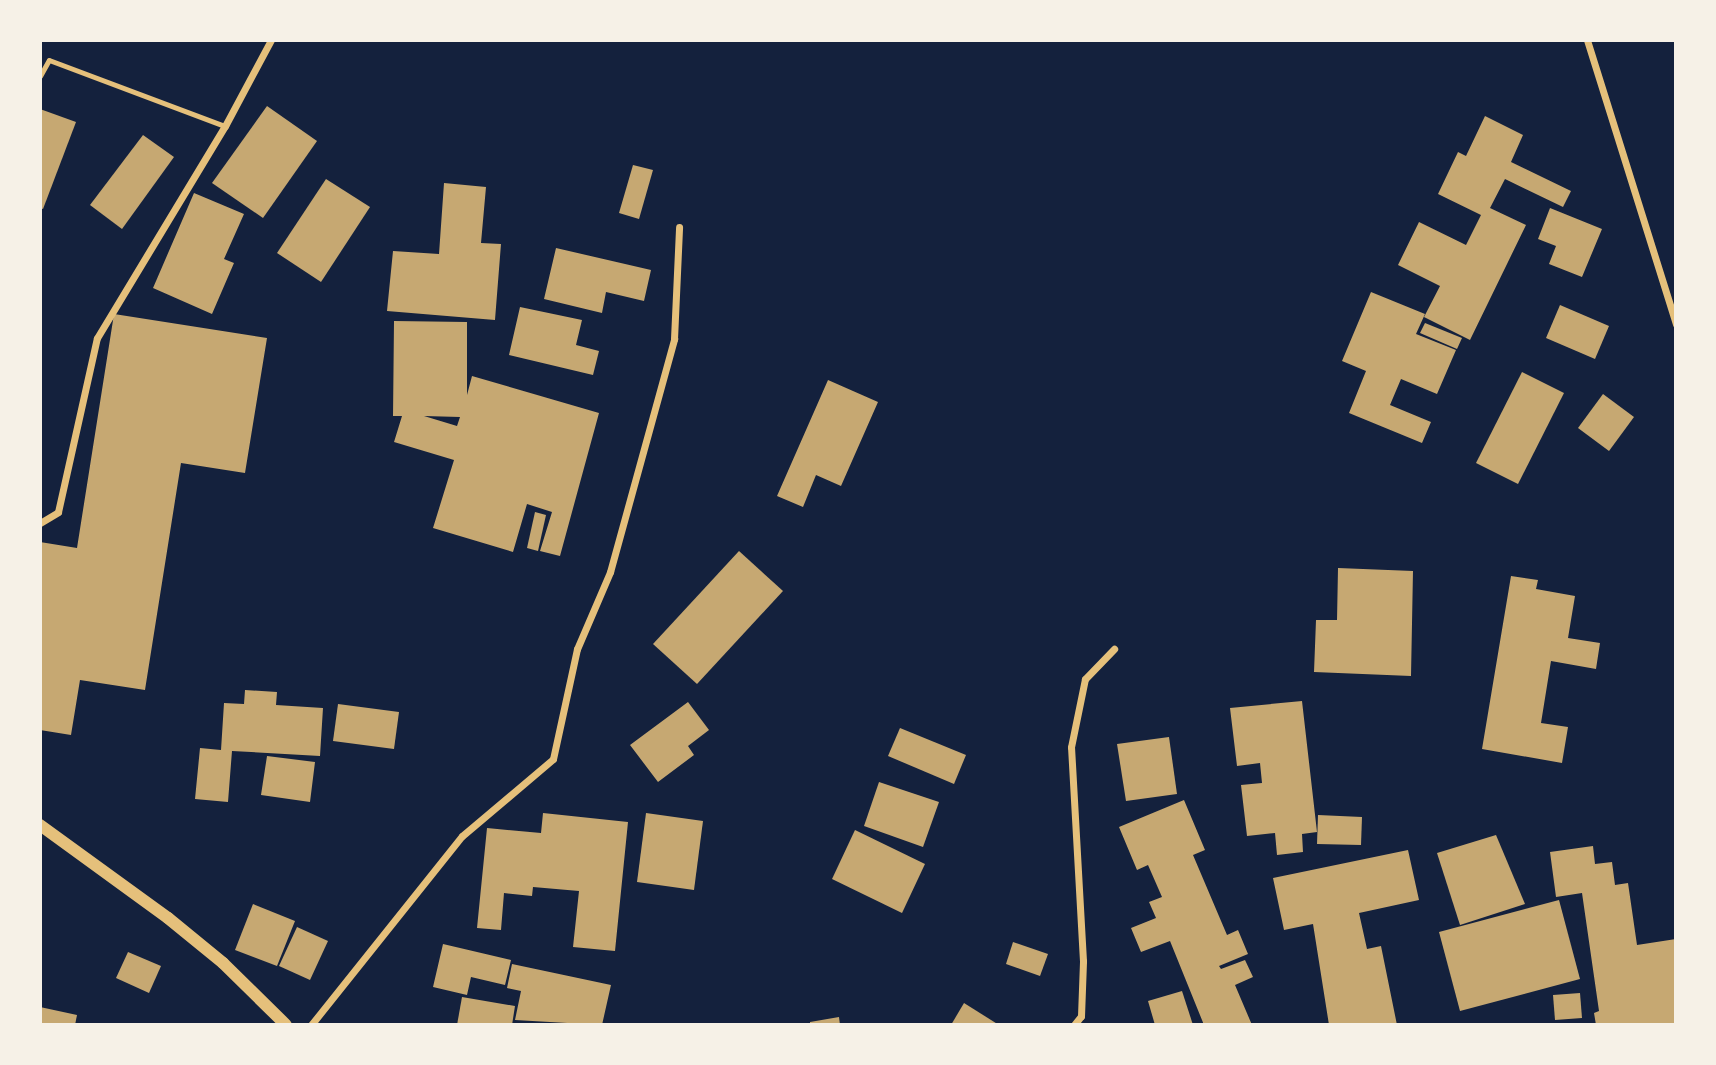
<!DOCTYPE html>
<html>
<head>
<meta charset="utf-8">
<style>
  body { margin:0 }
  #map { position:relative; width:1716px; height:1065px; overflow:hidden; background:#14213d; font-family:Inter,sans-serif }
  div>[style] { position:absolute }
  .building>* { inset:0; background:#c6a872 }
  .service>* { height:5px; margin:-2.5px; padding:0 2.5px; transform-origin:2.5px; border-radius:2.5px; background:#e5c07b }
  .minor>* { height:7px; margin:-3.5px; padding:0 3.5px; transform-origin:3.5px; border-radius:3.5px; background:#e5c07b }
  .tertiary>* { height:12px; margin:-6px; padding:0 6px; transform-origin:6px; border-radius:6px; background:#e5c07b }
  span { translate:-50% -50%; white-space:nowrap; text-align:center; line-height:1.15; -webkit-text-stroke:5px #f6f1e7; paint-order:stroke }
  .frame { position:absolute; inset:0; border:42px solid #f6f1e7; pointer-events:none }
</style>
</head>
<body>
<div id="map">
  <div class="building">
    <div style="clip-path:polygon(267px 106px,317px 141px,263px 218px,212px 183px)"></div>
    <div style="clip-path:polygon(40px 109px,76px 122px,43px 209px,40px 208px)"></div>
    <div style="clip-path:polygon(1485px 116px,1523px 135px,1511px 162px,1571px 191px,1563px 207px,1505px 179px,1490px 208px,1526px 225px,1470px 340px,1424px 317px,1440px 286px,1398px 265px,1419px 222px,1466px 245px,1481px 215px,1438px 194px,1458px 152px,1466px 156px)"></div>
    <div style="clip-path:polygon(143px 135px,174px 157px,122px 229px,90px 205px)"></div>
    <div style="clip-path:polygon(633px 165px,653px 170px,639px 219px,619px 213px)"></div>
    <div style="clip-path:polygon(326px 179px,370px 207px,321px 282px,277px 253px)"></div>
    <div style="clip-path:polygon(444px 183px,486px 187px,481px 243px,501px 244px,495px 320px,387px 311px,393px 251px,439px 254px)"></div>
    <div style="clip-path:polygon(194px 193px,244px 214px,224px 259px,234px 263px,212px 314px,153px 288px)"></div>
    <div style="clip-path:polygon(1550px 208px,1602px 229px,1582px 277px,1549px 264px,1556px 246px,1538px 239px)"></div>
    <div style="clip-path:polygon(556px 248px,651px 270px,644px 301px,606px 292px,602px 313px,544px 299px)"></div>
    <div style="clip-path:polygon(1371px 292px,1425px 314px,1416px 334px,1456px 350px,1437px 394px,1401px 379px,1390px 405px,1431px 422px,1422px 443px,1349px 413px,1366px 371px,1342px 361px)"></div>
    <div style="clip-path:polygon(1560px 305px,1609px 326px,1595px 359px,1546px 338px)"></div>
    <div style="clip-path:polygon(520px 307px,582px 320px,576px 345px,599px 351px,593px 375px,509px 355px)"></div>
    <div style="clip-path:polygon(114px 314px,267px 338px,245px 473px,181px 463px,145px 690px,80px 680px,71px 735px,40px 730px,40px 542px,77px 548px)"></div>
    <div style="clip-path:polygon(evenodd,394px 321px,467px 322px,467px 395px,472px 376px,599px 413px,560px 556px,540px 551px,552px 512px,527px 504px,513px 552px,433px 528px,454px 460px,394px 442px,402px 416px,393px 416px,394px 321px,424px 416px,460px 417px,457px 426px,424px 416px)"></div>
    <div style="clip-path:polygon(1425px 323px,1462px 338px,1457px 349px,1420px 333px)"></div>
    <div style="clip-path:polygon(1522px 372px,1564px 393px,1518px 484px,1476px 463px)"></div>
    <div style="clip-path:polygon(828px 380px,878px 402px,841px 486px,816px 475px,803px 507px,777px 496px)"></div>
    <div style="clip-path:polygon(1603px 394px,1634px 417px,1609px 451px,1578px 428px)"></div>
    <div style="clip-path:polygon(535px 512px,546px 515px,538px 551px,527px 548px)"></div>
    <div style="clip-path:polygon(739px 551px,783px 591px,697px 684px,653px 644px)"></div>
    <div style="clip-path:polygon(1338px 568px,1413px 571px,1411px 676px,1314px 672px,1316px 620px,1337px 620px)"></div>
    <div style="clip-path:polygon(1511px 576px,1538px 580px,1536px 589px,1575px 596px,1568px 638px,1600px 643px,1596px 669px,1551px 661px,1541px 723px,1568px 727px,1562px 763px,1482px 749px)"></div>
    <div style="clip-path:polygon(245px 690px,277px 692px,276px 705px,323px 708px,320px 756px,232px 751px,228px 802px,195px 799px,200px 748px,221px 750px,224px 703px,244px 704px)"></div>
    <div style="clip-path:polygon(1302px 701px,1317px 832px,1302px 834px,1303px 852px,1277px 855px,1275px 833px,1247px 836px,1241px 785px,1262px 783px,1260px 763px,1237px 766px,1230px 708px)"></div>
    <div style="clip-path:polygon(688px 702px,709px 730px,688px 746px,694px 755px,658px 782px,630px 745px)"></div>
    <div style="clip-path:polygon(338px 704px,399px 712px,394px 749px,333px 741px)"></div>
    <div style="clip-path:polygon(900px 728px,966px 755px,954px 784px,888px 756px)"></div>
    <div style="clip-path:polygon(1169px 737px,1177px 794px,1126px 801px,1117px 744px)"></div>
    <div style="clip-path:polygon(267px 756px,315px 762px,310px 802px,261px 795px)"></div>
    <div style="clip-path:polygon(879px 782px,939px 802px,923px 847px,864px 826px)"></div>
    <div style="clip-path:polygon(1184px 800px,1205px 850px,1193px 855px,1227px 935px,1238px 930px,1248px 954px,1219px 966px,1221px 969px,1245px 960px,1253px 977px,1235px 985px,1252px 1025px,1204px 1025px,1170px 941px,1141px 952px,1131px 928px,1156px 918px,1149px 902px,1162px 897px,1148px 865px,1137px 870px,1119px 827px)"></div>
    <div style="clip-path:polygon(543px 813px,628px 822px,615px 951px,573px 947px,579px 891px,533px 887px,532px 896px,504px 893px,501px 930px,477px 928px,487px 828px,541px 833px)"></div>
    <div style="clip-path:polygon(646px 813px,703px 821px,694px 890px,637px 882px)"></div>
    <div style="clip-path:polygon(1318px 815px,1362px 817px,1361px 845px,1317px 844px)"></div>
    <div style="clip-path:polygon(855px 830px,925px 864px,902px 913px,832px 879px)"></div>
    <div style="clip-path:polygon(1496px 835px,1525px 904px,1460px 925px,1437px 853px)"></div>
    <div style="clip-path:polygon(1593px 846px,1595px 864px,1612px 862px,1615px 885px,1628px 883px,1637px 945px,1676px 939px,1676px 1025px,1596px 1025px,1594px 1013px,1599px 1011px,1582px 893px,1556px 897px,1550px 852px)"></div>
    <div style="clip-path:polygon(1408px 850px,1419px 900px,1359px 913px,1367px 949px,1381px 946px,1397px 1025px,1329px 1025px,1313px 924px,1284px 930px,1273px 878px)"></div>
    <div style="clip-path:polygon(1559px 900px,1580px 979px,1460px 1011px,1439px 932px)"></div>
    <div style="clip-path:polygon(253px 904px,295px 921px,277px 966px,235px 950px)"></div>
    <div style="clip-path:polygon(297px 927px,328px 941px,310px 980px,279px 966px)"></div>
    <div style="clip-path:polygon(1013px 942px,1048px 954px,1040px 976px,1006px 964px)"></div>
    <div style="clip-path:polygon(443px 944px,511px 960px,505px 985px,471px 977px,467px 995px,433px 987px)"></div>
    <div style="clip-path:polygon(128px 952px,161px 966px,149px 993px,116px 978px)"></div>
    <div style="clip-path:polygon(512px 964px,611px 985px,602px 1025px,515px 1020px,521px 991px,507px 988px)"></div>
    <div style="clip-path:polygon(1182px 991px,1193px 1025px,1155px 1025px,1148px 1001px)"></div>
    <div style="clip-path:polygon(1580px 993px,1582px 1018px,1555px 1020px,1553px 995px)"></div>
    <div style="clip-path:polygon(462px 997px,515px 1006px,512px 1025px,457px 1025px)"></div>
    <div style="clip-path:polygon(964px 1003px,999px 1025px,951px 1025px)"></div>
    <div style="clip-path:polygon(40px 1007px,77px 1015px,75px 1025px,40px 1025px)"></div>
    <div style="clip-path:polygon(839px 1017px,840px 1025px,810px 1025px,810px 1022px)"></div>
  </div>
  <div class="service">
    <div style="left:40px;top:76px;width:18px;rotate:-61deg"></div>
    <div style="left:49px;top:60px;width:188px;rotate:20.6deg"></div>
  </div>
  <div class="minor">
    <div style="left:1587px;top:40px;width:298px;rotate:72.6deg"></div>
    <div style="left:40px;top:523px;width:21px;rotate:-31deg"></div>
    <div style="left:58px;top:512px;width:178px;rotate:-77.4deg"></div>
    <div style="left:97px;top:338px;width:248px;rotate:-58.9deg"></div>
    <div style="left:225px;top:126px;width:98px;rotate:-61.9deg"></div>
    <div style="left:311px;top:1025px;width:242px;rotate:-51.4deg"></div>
    <div style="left:462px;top:836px;width:119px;rotate:-40.2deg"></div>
    <div style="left:553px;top:759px;width:113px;rotate:-77.7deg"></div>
    <div style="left:577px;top:649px;width:84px;rotate:-66.8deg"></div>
    <div style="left:610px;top:572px;width:242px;rotate:-74.6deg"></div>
    <div style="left:674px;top:339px;width:112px;rotate:-87.4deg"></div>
    <div style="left:1074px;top:1025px;width:11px;rotate:-52deg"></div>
    <div style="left:1081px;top:1016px;width:55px;rotate:-87.9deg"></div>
    <div style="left:1083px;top:961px;width:214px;rotate:-93.2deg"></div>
    <div style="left:1071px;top:747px;width:69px;rotate:-78.4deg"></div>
    <div style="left:1085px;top:679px;width:42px;rotate:-46deg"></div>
  </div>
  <div class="tertiary">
    <div style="left:40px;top:825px;width:158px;rotate:36deg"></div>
    <div style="left:168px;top:918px;width:71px;rotate:39.3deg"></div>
    <div style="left:223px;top:963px;width:88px;rotate:44.5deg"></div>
  </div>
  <div class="frame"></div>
</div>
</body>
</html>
